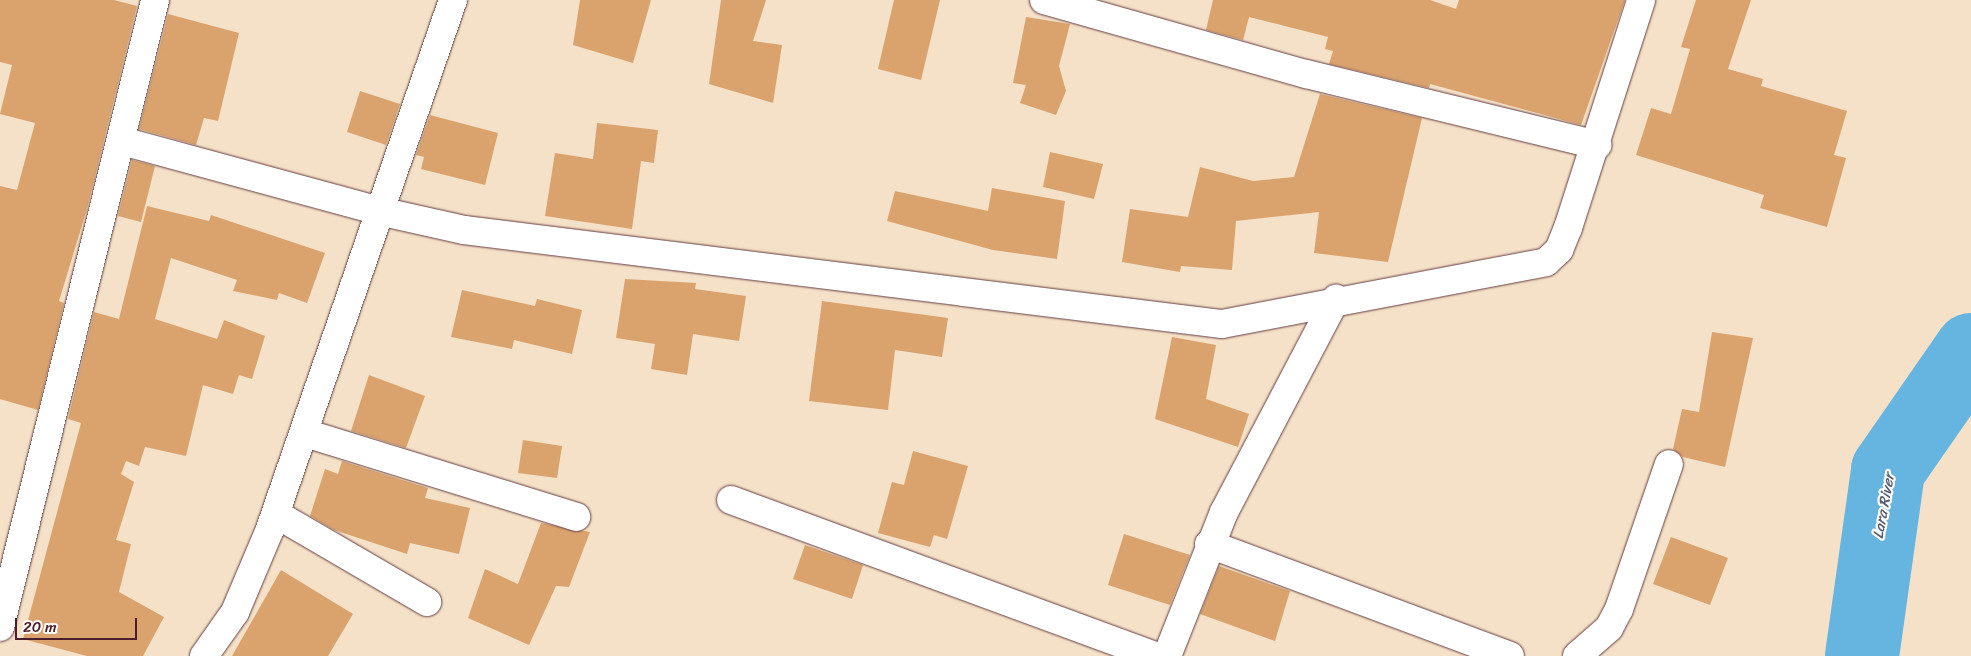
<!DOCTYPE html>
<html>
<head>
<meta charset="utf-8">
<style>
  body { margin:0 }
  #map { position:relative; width:1971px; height:656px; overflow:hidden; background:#f5e1c7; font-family:Sriracha,sans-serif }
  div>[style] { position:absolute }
  .river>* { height:74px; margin:-37px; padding:0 37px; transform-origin:37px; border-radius:37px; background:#66b4e0 }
  .building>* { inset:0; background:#daa36e }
  .roads { filter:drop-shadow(0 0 1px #643c42) drop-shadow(0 0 1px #643c42) }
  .minor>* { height:28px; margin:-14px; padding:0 14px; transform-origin:14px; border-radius:14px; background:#fff }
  span { translate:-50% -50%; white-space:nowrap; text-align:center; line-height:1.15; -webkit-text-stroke:4.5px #fdfcf7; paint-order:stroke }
  .water-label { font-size:15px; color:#555b73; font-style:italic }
  .scale { position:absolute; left:15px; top:618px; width:122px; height:22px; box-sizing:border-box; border:2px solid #4a1f2b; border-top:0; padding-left:6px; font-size:15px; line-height:18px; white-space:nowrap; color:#4a1f2b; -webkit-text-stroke:4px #fdfcf7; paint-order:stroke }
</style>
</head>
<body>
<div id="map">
  <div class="river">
    <div style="left:1862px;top:656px;width:188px;rotate:-82deg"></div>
    <div style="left:1888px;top:470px;width:146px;rotate:-55.3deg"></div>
  </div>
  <div class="building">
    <div style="clip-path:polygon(0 0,114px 0,137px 6px,87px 209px,59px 301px,64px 303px,38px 410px,0 399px,0 186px,17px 190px,35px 123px,0 114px,12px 65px,0 62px)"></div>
    <div style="clip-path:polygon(580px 0,651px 0,633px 63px,573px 45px)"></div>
    <div style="clip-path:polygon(721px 0,766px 0,753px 41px,782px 45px,773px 103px,709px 84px)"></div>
    <div style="clip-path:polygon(894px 0,940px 0,921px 80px,878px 69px)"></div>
    <div style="clip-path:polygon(1213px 0,1430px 0,1456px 9px,1459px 0,1625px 0,1581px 125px,1430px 84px,1429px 88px,1329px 64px,1333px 51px,1325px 49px,1328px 37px,1249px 17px,1243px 40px,1206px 30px)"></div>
    <div style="clip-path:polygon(1696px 0,1751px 0,1728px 69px,1763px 79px,1761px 86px,1847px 111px,1834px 155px,1846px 158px,1827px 227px,1760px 208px,1764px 195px,1636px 155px,1651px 108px,1671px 114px,1690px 49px,1681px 47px)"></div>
    <div style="clip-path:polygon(168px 14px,239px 33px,218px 121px,204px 118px,196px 145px,139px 129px)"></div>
    <div style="clip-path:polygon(1026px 17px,1070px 24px,1059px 66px,1066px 91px,1056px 115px,1020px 103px,1026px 85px,1013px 83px)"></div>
    <div style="clip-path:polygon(360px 91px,400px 104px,386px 145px,347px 132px)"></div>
    <div style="clip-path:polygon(1320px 94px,1422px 118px,1388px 262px,1314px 253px,1319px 212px,1236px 221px,1232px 270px,1181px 266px,1180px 272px,1122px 262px,1130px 209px,1188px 217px,1200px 167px,1253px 181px,1294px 177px)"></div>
    <div style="clip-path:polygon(430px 115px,498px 133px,485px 185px,421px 169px,424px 157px,416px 155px)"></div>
    <div style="clip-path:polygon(597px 123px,658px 130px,654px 163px,641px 161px,632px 229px,545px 216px,555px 153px,593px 159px)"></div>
    <div style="clip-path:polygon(1050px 152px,1103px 164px,1094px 199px,1043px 187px)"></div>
    <div style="clip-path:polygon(132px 160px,155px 166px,141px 222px,118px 216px)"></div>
    <div style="clip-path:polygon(992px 188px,1065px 201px,1057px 259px,993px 250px,887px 221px,895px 191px,988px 211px)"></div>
    <div style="clip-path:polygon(147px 206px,209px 221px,211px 215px,325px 253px,307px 303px,279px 293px,277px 300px,233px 291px,237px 280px,171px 258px,155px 319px,217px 339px,224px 320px,265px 336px,252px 379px,239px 375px,233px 394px,203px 385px,186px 456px,145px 447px,139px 466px,126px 461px,121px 474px,134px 482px,116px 540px,131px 544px,119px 592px,164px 617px,143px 656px,87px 656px,23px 639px,81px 423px,68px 419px,94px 312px,119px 319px)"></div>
    <div style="clip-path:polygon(625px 279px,696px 283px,695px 289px,746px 296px,739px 341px,693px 334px,687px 375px,651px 369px,655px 344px,616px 338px)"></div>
    <div style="clip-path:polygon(462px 290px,535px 306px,537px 299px,582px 310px,572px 354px,514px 340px,512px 349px,451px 337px)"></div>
    <div style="clip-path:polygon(822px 301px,948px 318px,942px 357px,895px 350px,888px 410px,809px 401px)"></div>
    <div style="clip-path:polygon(1712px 332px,1753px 338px,1725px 467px,1683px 457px,1673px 449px,1682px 409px,1699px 412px)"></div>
    <div style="clip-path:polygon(1172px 337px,1216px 345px,1206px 399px,1249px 414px,1238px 447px,1155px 419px)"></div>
    <div style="clip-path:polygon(369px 375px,425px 396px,406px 448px,351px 431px)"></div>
    <div style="clip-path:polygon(523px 440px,562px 446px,557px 478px,518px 473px)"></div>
    <div style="clip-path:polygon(913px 451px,968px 466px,947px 539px,934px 535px,930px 547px,878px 533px,892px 482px,904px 485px)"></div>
    <div style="clip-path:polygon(342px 461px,428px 488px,425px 498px,470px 508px,459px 554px,410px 543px,407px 554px,334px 530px,310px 516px,325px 469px,338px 474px)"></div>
    <div style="clip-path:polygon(541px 523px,590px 532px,569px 587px,556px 586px,529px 645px,468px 618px,485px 569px,518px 584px)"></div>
    <div style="clip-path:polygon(1124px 534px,1190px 555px,1170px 605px,1108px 585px)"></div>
    <div style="clip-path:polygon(1671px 537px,1728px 558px,1710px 605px,1653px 584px)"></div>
    <div style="clip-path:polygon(805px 545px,863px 565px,852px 599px,793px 579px)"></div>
    <div style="clip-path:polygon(1219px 566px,1290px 591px,1275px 641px,1200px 614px)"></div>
    <div style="clip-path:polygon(281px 570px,353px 614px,328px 656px,232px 656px)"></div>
  </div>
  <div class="roads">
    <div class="minor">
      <div style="left:1044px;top:0;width:272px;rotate:15.8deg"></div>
      <div style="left:1306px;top:74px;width:300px;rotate:13.7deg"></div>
      <div style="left:122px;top:141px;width:266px;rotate:15.2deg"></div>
      <div style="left:379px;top:211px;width:87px;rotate:12.6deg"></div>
      <div style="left:464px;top:230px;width:764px;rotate:7.07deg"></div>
      <div style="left:1222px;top:324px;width:330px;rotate:-10.8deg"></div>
      <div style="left:1546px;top:262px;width:18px;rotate:-43deg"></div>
      <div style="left:1559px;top:250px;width:24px;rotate:-68deg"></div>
      <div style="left:1568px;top:228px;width:239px;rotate:-72.2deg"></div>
      <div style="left:305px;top:433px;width:284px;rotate:17.2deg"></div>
      <div style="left:731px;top:500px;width:452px;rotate:20.2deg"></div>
      <div style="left:276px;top:514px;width:175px;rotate:30.2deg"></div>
      <div style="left:1209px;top:544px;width:321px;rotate:20.4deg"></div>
      <div style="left:0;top:627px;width:646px;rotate:-76.11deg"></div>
      <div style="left:204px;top:656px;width:54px;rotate:-54.8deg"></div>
      <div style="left:235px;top:612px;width:90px;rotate:-67.1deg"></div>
      <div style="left:270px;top:529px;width:560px;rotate:-70.92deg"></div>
      <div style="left:1167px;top:656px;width:155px;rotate:-68.4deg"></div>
      <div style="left:1224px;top:512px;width:241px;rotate:-62.3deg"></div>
      <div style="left:1577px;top:656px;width:43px;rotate:-41.2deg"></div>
      <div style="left:1609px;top:628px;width:21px;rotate:-62deg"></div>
      <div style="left:1619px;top:609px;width:153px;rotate:-71deg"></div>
    </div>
  </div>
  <div class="water-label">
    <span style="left:1884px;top:506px;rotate:-80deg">Lara River</span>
  </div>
  <div class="scale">20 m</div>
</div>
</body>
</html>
